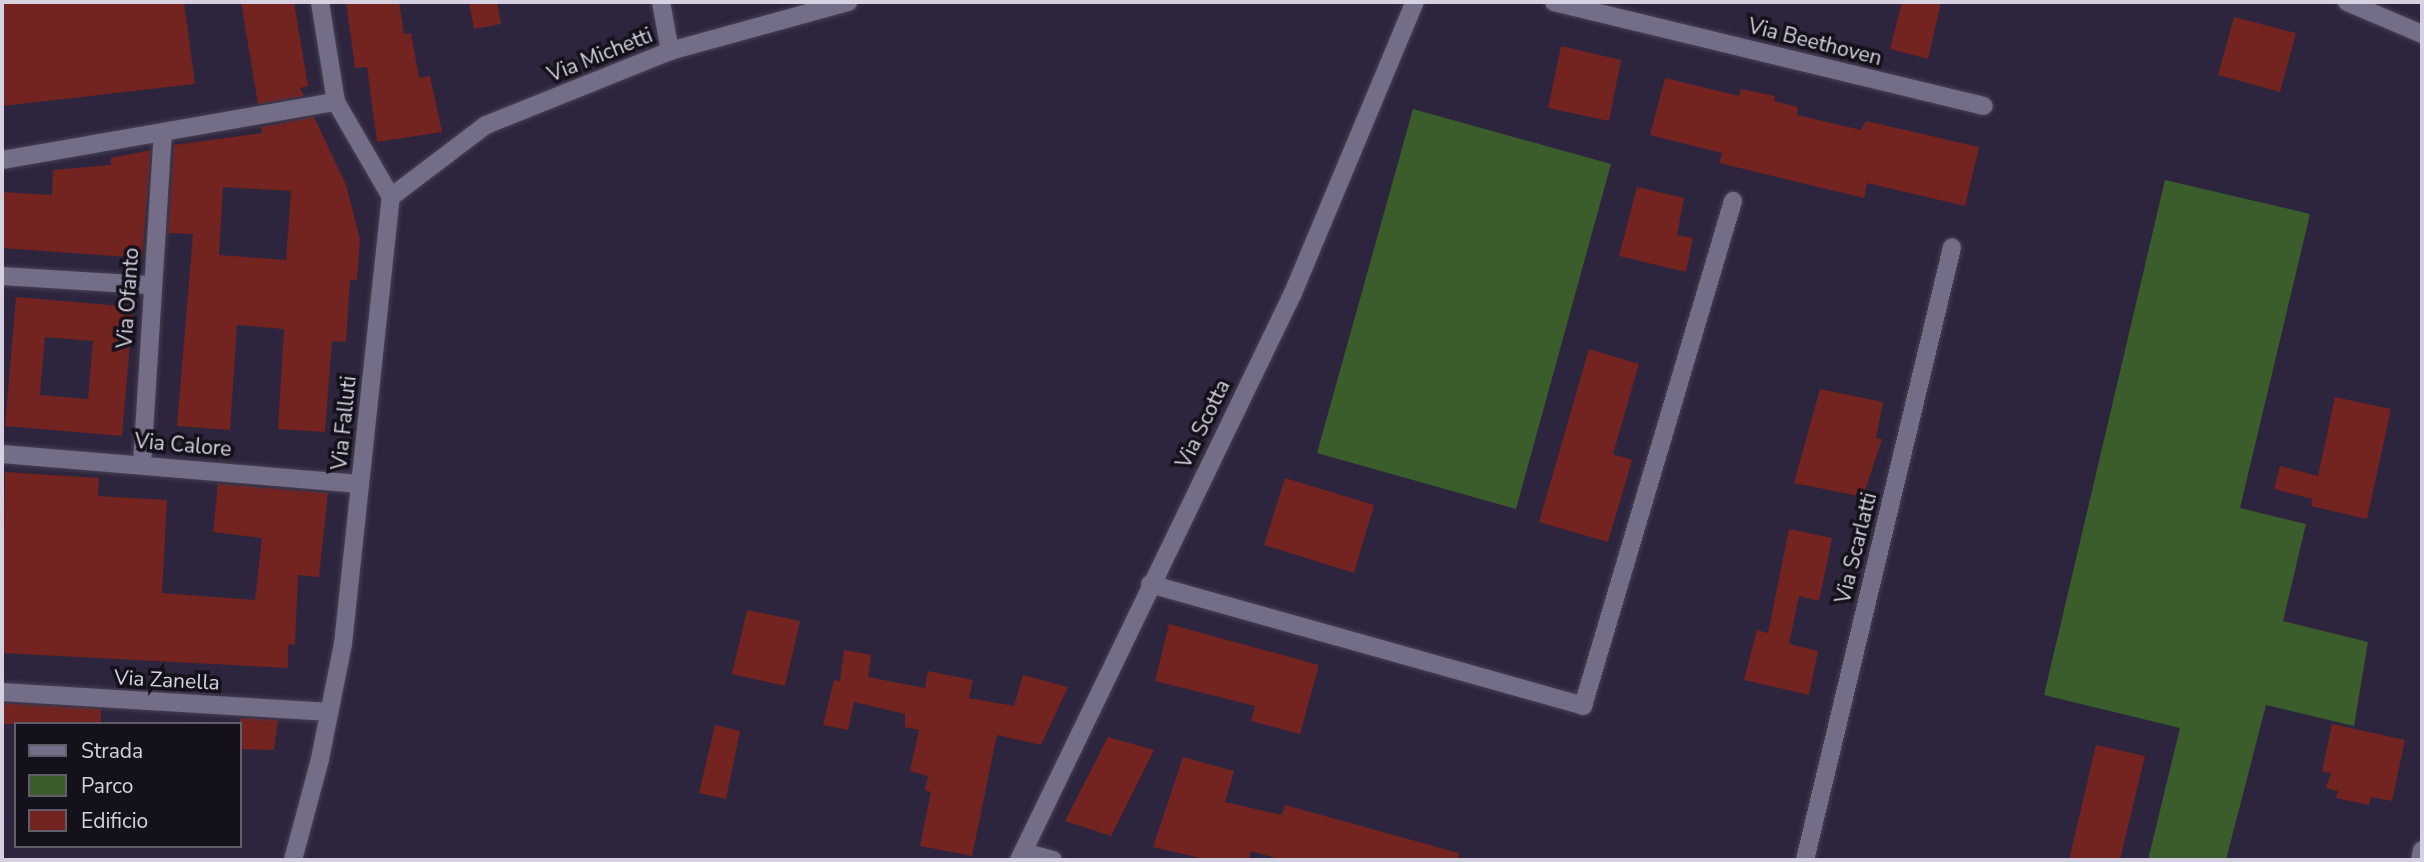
<!DOCTYPE html>
<html>
<head>
<meta charset="utf-8">
<style>
  body { margin:0 }
  #map { position:relative; width:2424px; height:862px; overflow:hidden; background:#2d253d; font-family:"Nunito Sans",sans-serif }
  div>[style] { position:absolute }
  .green>* { inset:0; background:#3b5d2b }
  .building>* { inset:0; background:#732320 }
  .roads { filter:drop-shadow(0 0 2px #474154) drop-shadow(0 0 2px #474154) }
  .minor>* { height:18px; margin:-9px; padding:0 9px; transform-origin:9px; border-radius:9px; background:#746d88 }
  span { translate:-50% -50%; white-space:nowrap; text-align:center; line-height:1.15; -webkit-text-stroke:7px #14111b; paint-order:stroke }
  .street-label { font-size:21px; color:#d5d1e0 }
  .frame { position:absolute; inset:0; border:4px solid #d5d1e0; pointer-events:none }
  .legend { position:absolute; left:14px; top:722px; width:228px; height:126px; box-sizing:border-box; background:#14111b; border:2px solid #615e6a; margin:0; padding:9px 12px; list-style:none; font-size:21px; color:#d5d1e0 }
  .legend li { display:flex; align-items:center; gap:14px; height:35px }
  .legend b { width:35px; border:2px solid #615e6a }
</style>
</head>
<body>
<div id="map">
  <div class="green">
    <div style="clip-path:polygon(1413px 109px,1611px 164px,1516px 509px,1317px 453px)"></div>
    <div style="clip-path:polygon(2165px 180px,2310px 214px,2240px 508px,2306px 524px,2283px 621px,2368px 642px,2354px 726px,2266px 705px,2226px 860px,2148px 860px,2180px 728px,2044px 695px)"></div>
  </div>
  <div class="building">
    <div style="clip-path:polygon(2px 2px,184px 2px,195px 84px,2px 106px)"></div>
    <div style="clip-path:polygon(241px 2px,294px 2px,308px 86px,300px 88px,304px 96px,258px 104px)"></div>
    <div style="clip-path:polygon(346px 2px,399px 2px,404px 34px,411px 33px,419px 78px,430px 76px,442px 132px,377px 142px,367px 67px,355px 68px)"></div>
    <div style="clip-path:polygon(469px 2px,497px 2px,501px 24px,474px 29px)"></div>
    <div style="clip-path:polygon(1902px 2px,1941px 2px,1928px 59px,1890px 49px)"></div>
    <div style="clip-path:polygon(2234px 17px,2296px 33px,2280px 92px,2218px 75px)"></div>
    <div style="clip-path:polygon(1561px 46px,1621px 60px,1609px 121px,1548px 108px)"></div>
    <div style="clip-path:polygon(1665px 78px,1739px 96px,1741px 89px,1775px 96px,1774px 101px,1798px 107px,1797px 115px,1861px 130px,1866px 121px,1979px 147px,1965px 206px,1867px 183px,1864px 198px,1719px 163px,1722px 153px,1650px 135px)"></div>
    <div style="clip-path:polygon(evenodd,314px 117px,346px 185px,360px 239px,357px 280px,350px 280px,346px 342px,332px 341px,325px 432px,278px 429px,284px 329px,237px 325px,230px 430px,177px 426px,193px 234px,168px 233px,174px 145px,262px 133px,261px 127px,314px 117px,223px 187px,291px 191px,286px 260px,219px 255px,223px 187px)"></div>
    <div style="clip-path:polygon(151px 150px,142px 258px,2px 248px,2px 192px,52px 195px,53px 170px,111px 165px,111px 158px)"></div>
    <div style="clip-path:polygon(1637px 187px,1684px 198px,1677px 235px,1693px 238px,1686px 272px,1619px 256px)"></div>
    <div style="clip-path:polygon(evenodd,16px 297px,133px 307px,122px 436px,5px 426px,16px 297px,45px 337px,93px 341px,88px 399px,40px 395px,45px 337px)"></div>
    <div style="clip-path:polygon(1589px 349px,1639px 364px,1613px 454px,1632px 460px,1608px 542px,1539px 522px)"></div>
    <div style="clip-path:polygon(1820px 389px,1883px 402px,1876px 438px,1882px 439px,1863px 497px,1794px 483px)"></div>
    <div style="clip-path:polygon(2335px 397px,2391px 409px,2367px 519px,2311px 506px,2312px 499px,2274px 489px,2280px 466px,2318px 476px)"></div>
    <div style="clip-path:polygon(5px 472px,99px 478px,98px 496px,167px 500px,162px 593px,255px 600px,262px 538px,213px 532px,218px 484px,328px 493px,319px 577px,298px 575px,295px 645px,288px 644px,288px 668px,2px 653px)"></div>
    <div style="clip-path:polygon(1285px 478px,1374px 505px,1354px 573px,1264px 545px)"></div>
    <div style="clip-path:polygon(1789px 529px,1832px 538px,1819px 601px,1799px 596px,1789px 644px,1818px 651px,1809px 695px,1744px 680px,1757px 630px,1768px 633px)"></div>
    <div style="clip-path:polygon(747px 610px,800px 621px,785px 686px,732px 674px)"></div>
    <div style="clip-path:polygon(1169px 624px,1319px 665px,1300px 734px,1251px 721px,1255px 706px,1155px 681px)"></div>
    <div style="clip-path:polygon(844px 650px,871px 655px,868px 677px,925px 688px,928px 671px,973px 680px,969px 698px,1014px 706px,1023px 675px,1068px 687px,1041px 745px,997px 735px,972px 856px,920px 846px,931px 792px,925px 790px,928px 776px,910px 771px,919px 730px,905px 727px,905px 714px,854px 702px,848px 730px,823px 725px,834px 680px,840px 681px)"></div>
    <div style="clip-path:polygon(2px 703px,101px 709px,101px 724px,2px 724px)"></div>
    <div style="clip-path:polygon(240px 718px,278px 720px,274px 750px,240px 749px)"></div>
    <div style="clip-path:polygon(2332px 724px,2405px 740px,2392px 801px,2371px 797px,2369px 805px,2336px 798px,2338px 791px,2326px 788px,2331px 773px,2322px 772px)"></div>
    <div style="clip-path:polygon(715px 725px,740px 731px,726px 799px,699px 793px)"></div>
    <div style="clip-path:polygon(1108px 737px,1154px 750px,1111px 836px,1065px 821px)"></div>
    <div style="clip-path:polygon(2096px 745px,2145px 756px,2120px 860px,2069px 860px)"></div>
    <div style="clip-path:polygon(1183px 757px,1234px 771px,1225px 802px,1282px 815px,1285px 805px,1459px 853px,1458px 860px,1283px 860px,1251px 851px,1249px 860px,1209px 860px,1153px 847px)"></div>
  </div>
  <div class="roads">
    <div class="minor">
      <div style="left:661px;top:2px;width:50px;rotate:79.6deg"></div>
      <div style="left:1554px;top:2px;width:442px;rotate:13.6deg"></div>
      <div style="left:2347px;top:2px;width:82px;rotate:23.1deg"></div>
      <div style="left:2px;top:160px;width:339px;rotate:-9.9deg"></div>
      <div style="left:391px;top:197px;width:119px;rotate:-37.2deg"></div>
      <div style="left:486px;top:125px;width:198px;rotate:-21.9deg"></div>
      <div style="left:670px;top:51px;width:185px;rotate:-15.4deg"></div>
      <div style="left:2px;top:276px;width:149px;rotate:3.5deg"></div>
      <div style="left:2px;top:454px;width:359px;rotate:4.8deg"></div>
      <div style="left:142px;top:464px;width:331px;rotate:-86.4deg"></div>
      <div style="left:1150px;top:584px;width:450px;rotate:15.7deg"></div>
      <div style="left:1583px;top:706px;width:527px;rotate:-73.46deg"></div>
      <div style="left:2px;top:692px;width:328px;rotate:3.5deg"></div>
      <div style="left:1023px;top:852px;width:31px;rotate:15deg"></div>
      <div style="left:293px;top:860px;width:105px;rotate:-75deg"></div>
      <div style="left:320px;top:759px;width:117px;rotate:-78.7deg"></div>
      <div style="left:343px;top:644px;width:450px;rotate:-83.9deg"></div>
      <div style="left:391px;top:197px;width:110px;rotate:-120.1deg"></div>
      <div style="left:336px;top:102px;width:101px;rotate:-99.1deg"></div>
      <div style="left:1019px;top:860px;width:630px;rotate:-64.21deg"></div>
      <div style="left:1293px;top:293px;width:316px;rotate:-67.3deg"></div>
      <div style="left:1805px;top:860px;width:630px;rotate:-76.51deg"></div>
      <div style="left:2420px;top:860px;width:10px;rotate:-79deg"></div>
    </div>
  </div>
  <div class="street-label">
    <span style="left:1815px;top:42px;rotate:14deg">Via Beethoven</span>
    <span style="left:600px;top:55px;rotate:-22deg">Via Michetti</span>
    <span style="left:128px;top:298px;rotate:-86deg">Via Ofanto</span>
    <span style="left:344px;top:423px;rotate:-84deg">Via Falluti</span>
    <span style="left:1203px;top:424px;rotate:-64deg">Via Scotta</span>
    <span style="left:183px;top:445px;rotate:5deg">Via Calore</span>
    <span style="left:1856px;top:548px;rotate:-76deg">Via Scarlatti</span>
    <span style="left:167px;top:680px;rotate:3deg">Via Zanella</span>
  </div>
  <div class="frame"></div>
  <ul class="legend">
  <li><b style="height:9px;background:#746d88"></b>Strada</li>
  <li><b style="height:19px;background:#3b5d2b"></b>Parco</li>
  <li><b style="height:19px;background:#732320"></b>Edificio</li>
  </ul>
</div>
</body>
</html>
